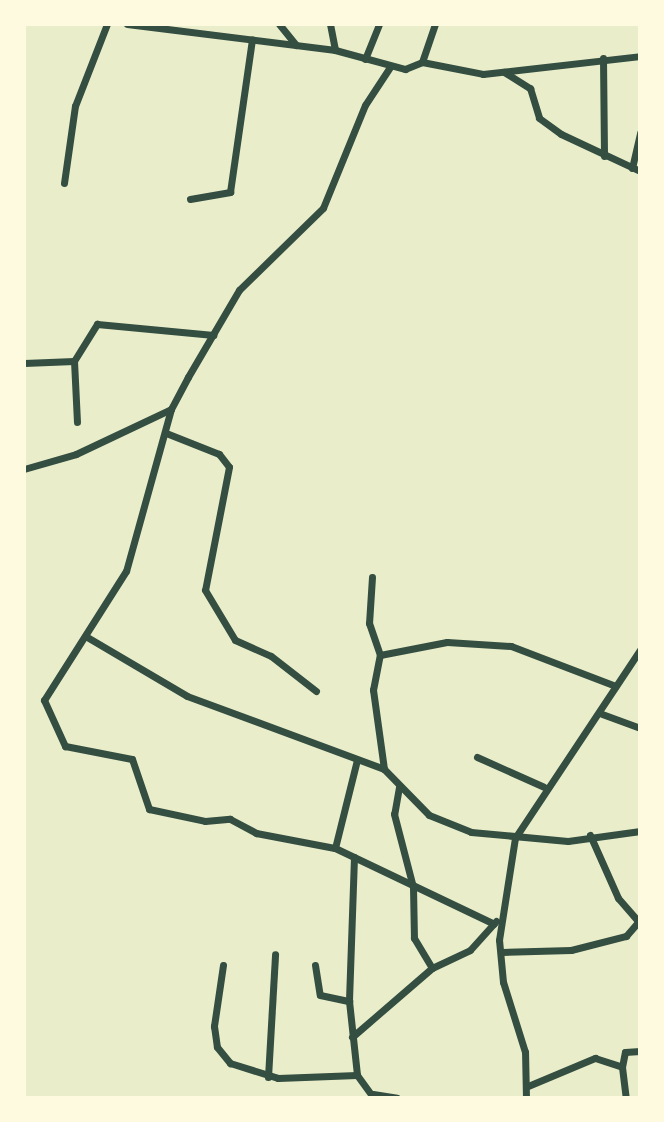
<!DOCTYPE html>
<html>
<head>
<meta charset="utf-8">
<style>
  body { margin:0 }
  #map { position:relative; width:664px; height:1122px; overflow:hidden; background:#e9edc9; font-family:"Playfair Display",serif }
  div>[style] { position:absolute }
  .minor>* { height:7px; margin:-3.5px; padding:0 3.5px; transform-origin:3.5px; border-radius:3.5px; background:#344e41 }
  span { translate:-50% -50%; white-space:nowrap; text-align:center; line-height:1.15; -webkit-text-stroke:5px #fefae0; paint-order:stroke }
  .frame { position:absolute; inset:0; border:26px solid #fefae0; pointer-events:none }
</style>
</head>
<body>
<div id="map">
  <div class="minor">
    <div style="left:127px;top:24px;width:210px;rotate:7.1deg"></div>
    <div style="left:335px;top:50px;width:73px;rotate:15.2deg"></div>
    <div style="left:405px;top:69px;width:18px;rotate:-22deg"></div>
    <div style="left:422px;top:62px;width:40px;rotate:-71.1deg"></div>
    <div style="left:279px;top:24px;width:27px;rotate:51deg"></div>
    <div style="left:330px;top:24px;width:26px;rotate:79deg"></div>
    <div style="left:603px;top:58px;width:98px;rotate:89.4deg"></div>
    <div style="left:365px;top:59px;width:38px;rotate:-68deg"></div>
    <div style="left:422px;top:62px;width:62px;rotate:11.1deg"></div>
    <div style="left:483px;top:74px;width:158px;rotate:-6.5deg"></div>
    <div style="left:390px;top:67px;width:45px;rotate:123.3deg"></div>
    <div style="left:365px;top:105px;width:111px;rotate:112.2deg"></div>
    <div style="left:323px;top:208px;width:117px;rotate:135.7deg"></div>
    <div style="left:239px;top:290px;width:101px;rotate:120.4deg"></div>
    <div style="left:188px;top:377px;width:36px;rotate:118deg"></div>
    <div style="left:171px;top:409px;width:168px;rotate:105.5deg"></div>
    <div style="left:126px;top:571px;width:153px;rotate:122.4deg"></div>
    <div style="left:44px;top:700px;width:51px;rotate:65.5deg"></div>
    <div style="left:65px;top:746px;width:68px;rotate:11deg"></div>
    <div style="left:132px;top:759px;width:53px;rotate:71.2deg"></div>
    <div style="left:149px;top:809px;width:57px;rotate:12.1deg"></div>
    <div style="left:205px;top:821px;width:25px;rotate:-5deg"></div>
    <div style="left:230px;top:819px;width:30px;rotate:28deg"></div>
    <div style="left:256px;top:833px;width:80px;rotate:10.8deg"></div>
    <div style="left:335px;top:848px;width:176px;rotate:25.5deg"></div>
    <div style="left:504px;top:72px;width:31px;rotate:32deg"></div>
    <div style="left:530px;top:88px;width:31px;rotate:73deg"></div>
    <div style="left:539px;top:118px;width:27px;rotate:36deg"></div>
    <div style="left:561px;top:134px;width:87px;rotate:25.1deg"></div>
    <div style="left:632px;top:168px;width:37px;rotate:-77deg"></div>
    <div style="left:64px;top:183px;width:78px;rotate:-81.9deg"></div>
    <div style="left:75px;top:106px;width:88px;rotate:-68.7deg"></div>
    <div style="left:190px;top:199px;width:41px;rotate:-9.9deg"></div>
    <div style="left:230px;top:192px;width:154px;rotate:-81.8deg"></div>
    <div style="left:24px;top:363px;width:50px;rotate:-2.3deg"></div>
    <div style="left:77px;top:422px;width:61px;rotate:-92.8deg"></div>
    <div style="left:74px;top:361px;width:44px;rotate:-58.1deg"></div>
    <div style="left:97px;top:324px;width:117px;rotate:5.4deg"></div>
    <div style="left:166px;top:433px;width:57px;rotate:21.6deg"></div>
    <div style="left:219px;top:454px;width:16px;rotate:52deg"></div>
    <div style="left:229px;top:467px;width:125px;rotate:101deg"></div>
    <div style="left:205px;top:590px;width:58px;rotate:59deg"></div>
    <div style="left:235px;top:640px;width:39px;rotate:24deg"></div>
    <div style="left:271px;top:656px;width:57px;rotate:37.9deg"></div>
    <div style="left:24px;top:469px;width:54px;rotate:-16.1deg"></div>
    <div style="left:76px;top:454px;width:105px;rotate:-25.3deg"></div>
    <div style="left:372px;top:577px;width:46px;rotate:93.7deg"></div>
    <div style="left:369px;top:623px;width:34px;rotate:71deg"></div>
    <div style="left:87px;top:637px;width:116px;rotate:30.5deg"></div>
    <div style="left:187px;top:696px;width:210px;rotate:20.3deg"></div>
    <div style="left:384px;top:769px;width:64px;rotate:45.6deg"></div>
    <div style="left:429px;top:815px;width:45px;rotate:22deg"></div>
    <div style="left:471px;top:832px;width:97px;rotate:5.3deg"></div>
    <div style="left:568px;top:841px;width:73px;rotate:-7.9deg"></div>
    <div style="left:602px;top:714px;width:40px;rotate:20.2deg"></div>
    <div style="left:477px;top:757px;width:73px;rotate:24.1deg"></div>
    <div style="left:384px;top:769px;width:80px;rotate:-97.9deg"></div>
    <div style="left:373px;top:690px;width:36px;rotate:-79deg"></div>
    <div style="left:380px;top:655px;width:68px;rotate:-11deg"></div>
    <div style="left:447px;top:642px;width:64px;rotate:3.6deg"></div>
    <div style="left:511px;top:646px;width:112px;rotate:20.9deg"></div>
    <div style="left:399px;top:787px;width:27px;rotate:100deg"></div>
    <div style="left:394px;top:814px;width:75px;rotate:75.4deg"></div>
    <div style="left:413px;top:887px;width:51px;rotate:88.9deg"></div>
    <div style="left:414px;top:938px;width:35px;rotate:59deg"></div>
    <div style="left:590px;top:835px;width:69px;rotate:66deg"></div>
    <div style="left:618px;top:898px;width:33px;rotate:49deg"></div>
    <div style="left:335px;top:848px;width:91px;rotate:-76deg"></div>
    <div style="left:354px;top:857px;width:144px;rotate:92deg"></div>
    <div style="left:349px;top:1001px;width:74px;rotate:83.8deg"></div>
    <div style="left:357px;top:1075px;width:29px;rotate:54deg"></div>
    <div style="left:502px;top:952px;width:69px;rotate:-1.7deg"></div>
    <div style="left:571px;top:950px;width:57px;rotate:-14.3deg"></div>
    <div style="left:626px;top:936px;width:18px;rotate:-49deg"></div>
    <div style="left:223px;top:965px;width:62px;rotate:98.4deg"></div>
    <div style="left:214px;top:1026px;width:21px;rotate:82deg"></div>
    <div style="left:217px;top:1047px;width:21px;rotate:51deg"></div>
    <div style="left:230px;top:1063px;width:50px;rotate:17.4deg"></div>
    <div style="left:278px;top:1078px;width:79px;rotate:-2.2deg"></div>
    <div style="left:315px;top:965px;width:30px;rotate:81deg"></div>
    <div style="left:320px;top:995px;width:30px;rotate:12deg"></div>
    <div style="left:352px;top:1037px;width:106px;rotate:-40.8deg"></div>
    <div style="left:432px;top:968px;width:42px;rotate:-25.3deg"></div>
    <div style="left:470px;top:950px;width:39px;rotate:-48deg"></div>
    <div style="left:622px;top:1067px;width:15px;rotate:-79deg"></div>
    <div style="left:625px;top:1052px;width:15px;rotate:-4deg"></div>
    <div style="left:268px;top:1077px;width:123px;rotate:-86.7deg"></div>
    <div style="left:528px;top:1086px;width:73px;rotate:-22.7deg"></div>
    <div style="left:595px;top:1058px;width:28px;rotate:18deg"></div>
    <div style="left:622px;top:1067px;width:31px;rotate:83deg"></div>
    <div style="left:373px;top:1094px;width:24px;rotate:9deg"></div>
    <div style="left:526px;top:1098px;width:46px;rotate:-91.2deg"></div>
    <div style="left:525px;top:1052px;width:73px;rotate:-107.4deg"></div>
    <div style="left:503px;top:982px;width:42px;rotate:-95.4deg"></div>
    <div style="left:499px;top:940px;width:103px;rotate:-81.1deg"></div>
    <div style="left:515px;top:838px;width:226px;rotate:-56.4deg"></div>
  </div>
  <div class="frame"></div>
</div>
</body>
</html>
